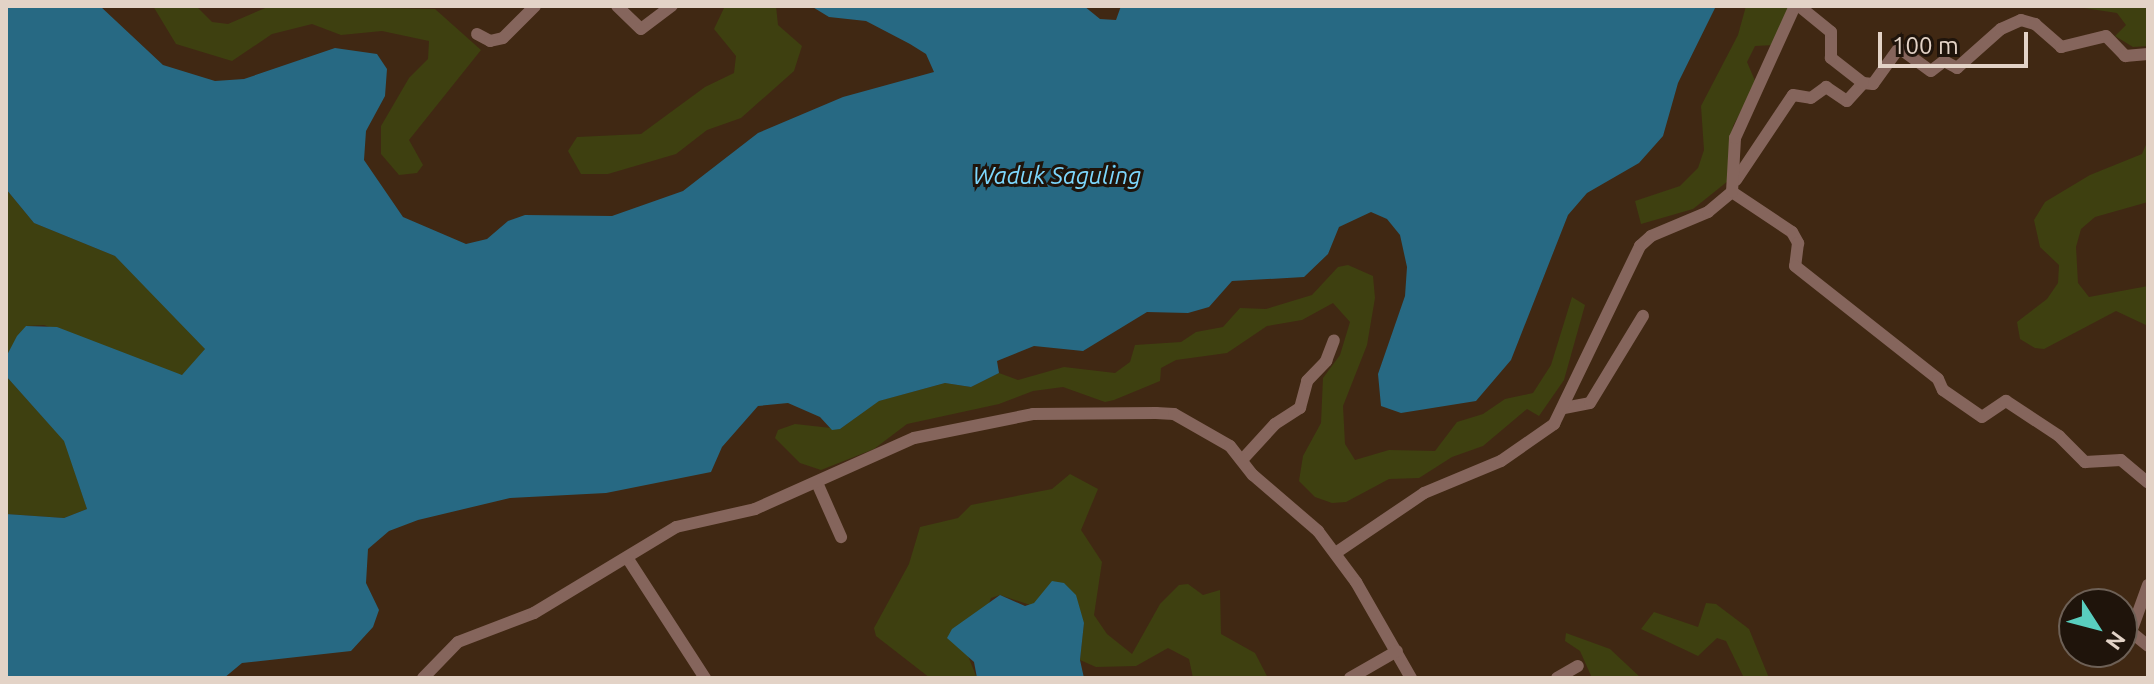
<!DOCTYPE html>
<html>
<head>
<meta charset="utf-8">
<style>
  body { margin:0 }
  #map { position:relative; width:2154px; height:684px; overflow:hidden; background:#402813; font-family:Ubuntu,sans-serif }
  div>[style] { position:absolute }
  .green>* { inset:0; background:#3e4010 }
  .water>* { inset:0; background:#276983 }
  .street>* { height:12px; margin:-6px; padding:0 6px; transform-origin:6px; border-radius:6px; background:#85655c }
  span { translate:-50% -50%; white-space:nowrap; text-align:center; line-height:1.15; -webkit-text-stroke:6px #1f140b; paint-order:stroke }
  .water-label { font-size:24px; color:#7dd7fd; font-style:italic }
  .frame { position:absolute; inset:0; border:8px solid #e3d3c7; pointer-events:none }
  .north { position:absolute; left:2058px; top:588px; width:80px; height:80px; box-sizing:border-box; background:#1f140b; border:2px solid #6d6056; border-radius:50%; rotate:126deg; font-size:22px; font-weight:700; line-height:32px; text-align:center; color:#e3d3c7 }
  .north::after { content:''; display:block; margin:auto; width:28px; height:36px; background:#59cebf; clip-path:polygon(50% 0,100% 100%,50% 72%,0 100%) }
  .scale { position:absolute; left:1878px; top:32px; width:150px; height:36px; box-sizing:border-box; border:4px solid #e3d3c7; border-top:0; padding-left:10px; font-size:24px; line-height:28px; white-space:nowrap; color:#e3d3c7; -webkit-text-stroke:6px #1f140b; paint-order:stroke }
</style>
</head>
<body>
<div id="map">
  <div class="green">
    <div style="clip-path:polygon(153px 6px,196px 6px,212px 22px,228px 24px,270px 6px,435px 9px,481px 50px,409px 140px,423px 165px,417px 173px,399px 175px,381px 154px,381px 126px,409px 78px,428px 59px,429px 41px,382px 31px,341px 35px,312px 24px,272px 34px,232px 61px,176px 44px)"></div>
    <div style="clip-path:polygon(725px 6px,776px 6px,778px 25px,802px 46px,794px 71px,741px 118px,707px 130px,676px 154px,608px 174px,581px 174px,568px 151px,577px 137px,641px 134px,705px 87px,734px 73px,736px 56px,714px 29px)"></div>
    <div style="clip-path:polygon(1746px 6px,1790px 6px,1774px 45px,1755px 46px,1747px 62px,1756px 83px,1733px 126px,1728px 181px,1693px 209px,1641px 224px,1635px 201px,1680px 186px,1698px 168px,1704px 150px,1701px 106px,1738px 35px)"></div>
    <div style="clip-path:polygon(2071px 6px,2148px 6px,2148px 46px,2133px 47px,2115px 36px,2126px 25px,2117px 13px)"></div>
    <div style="clip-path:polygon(2148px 140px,2148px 202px,2095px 217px,2081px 229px,2076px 247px,2078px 283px,2089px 297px,2148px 286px,2148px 326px,2116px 311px,2044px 349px,2035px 348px,2020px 339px,2017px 322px,2047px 299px,2058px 283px,2059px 265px,2040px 247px,2034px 220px,2045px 202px,2090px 175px,2142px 154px)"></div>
    <div style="clip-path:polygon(6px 189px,34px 223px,115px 256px,198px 337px,205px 349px,196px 362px,182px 375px,162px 371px,44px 325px,26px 326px,6px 357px)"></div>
    <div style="clip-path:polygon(1348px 265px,1373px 276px,1375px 298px,1367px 345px,1343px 406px,1345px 444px,1355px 460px,1389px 450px,1435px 451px,1457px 422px,1483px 414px,1505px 399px,1533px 393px,1551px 365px,1572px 297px,1585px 305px,1564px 380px,1539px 416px,1527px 409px,1483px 446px,1452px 457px,1419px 478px,1389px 479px,1346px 502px,1332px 503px,1315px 497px,1299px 481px,1303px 456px,1321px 423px,1323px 378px,1340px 355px,1350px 322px,1333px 303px,1302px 320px,1267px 326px,1227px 353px,1176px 360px,1161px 368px,1160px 381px,1114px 400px,1105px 402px,1063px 387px,1033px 391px,999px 404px,907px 424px,874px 449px,821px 470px,800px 463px,775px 438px,778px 430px,795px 424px,840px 429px,878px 401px,945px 383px,971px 387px,999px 373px,1018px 380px,1064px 367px,1115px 373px,1130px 362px,1135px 345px,1181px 342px,1196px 332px,1223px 327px,1240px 308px,1266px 309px,1312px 295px,1338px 267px)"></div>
    <div style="clip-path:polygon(6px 376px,65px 441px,87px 509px,64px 518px,6px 514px)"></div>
    <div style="clip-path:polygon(1070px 474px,1098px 489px,1081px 530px,1102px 562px,1094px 615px,1107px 634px,1132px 654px,1160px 604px,1179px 585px,1188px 584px,1203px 595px,1220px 590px,1221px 634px,1255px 653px,1268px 678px,1193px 678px,1189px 659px,1168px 648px,1136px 666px,1096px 667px,1080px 660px,1084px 623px,1000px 595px,991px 598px,968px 656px,977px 678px,930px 678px,876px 636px,874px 628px,909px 564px,920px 527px,958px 518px,971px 505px,1052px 489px)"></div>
    <div style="clip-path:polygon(1706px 603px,1716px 604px,1749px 629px,1769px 678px,1744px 678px,1726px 641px,1717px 638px,1698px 656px,1641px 629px,1654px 612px,1698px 627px)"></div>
    <div style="clip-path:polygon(1566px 633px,1610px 649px,1641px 678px,1592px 678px,1580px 651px,1565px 641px)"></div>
  </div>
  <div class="water">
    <div style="clip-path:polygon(6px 6px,100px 6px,163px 65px,215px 81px,244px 79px,335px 48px,377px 54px,387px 69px,385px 96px,366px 131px,364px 160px,403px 217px,466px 244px,487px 239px,508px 221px,525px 215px,612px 216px,683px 191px,758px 133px,843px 97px,934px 72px,926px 54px,910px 44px,866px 21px,829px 17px,811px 6px,1084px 6px,1100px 19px,1116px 20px,1121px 6px,1716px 6px,1678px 83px,1663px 136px,1639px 163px,1587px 193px,1568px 215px,1511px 360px,1476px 401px,1401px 413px,1381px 406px,1378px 374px,1405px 296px,1407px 267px,1400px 235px,1387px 219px,1371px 212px,1339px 227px,1328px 254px,1304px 277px,1232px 281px,1209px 307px,1188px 313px,1147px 312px,1083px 351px,1034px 346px,997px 361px,999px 373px,971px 387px,945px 383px,879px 401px,840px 429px,832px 430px,820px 417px,788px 403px,758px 406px,722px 447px,711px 472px,606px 493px,510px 498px,418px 520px,389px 531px,368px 549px,366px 583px,379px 610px,373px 627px,351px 651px,242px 663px,224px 678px,6px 678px,6px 514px,64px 518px,87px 509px,64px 441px,6px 376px,6px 357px,17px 336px,26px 326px,57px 327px,182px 375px,205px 349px,115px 256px,34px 223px,6px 189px)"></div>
    <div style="clip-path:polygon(1052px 581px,1064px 583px,1076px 595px,1084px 623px,1080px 660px,1084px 678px,977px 678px,974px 662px,947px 638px,952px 629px,1000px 595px,1025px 606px,1034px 603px)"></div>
  </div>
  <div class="street">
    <div style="left:617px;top:6px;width:33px;rotate:44deg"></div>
    <div style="left:641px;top:29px;width:39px;rotate:-37deg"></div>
    <div style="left:477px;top:34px;width:15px;rotate:28deg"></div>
    <div style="left:490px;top:41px;width:13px;rotate:-13deg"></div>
    <div style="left:503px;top:38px;width:45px;rotate:-45deg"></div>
    <div style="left:1863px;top:83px;width:10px;rotate:6deg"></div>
    <div style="left:1873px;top:84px;width:44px;rotate:-54.2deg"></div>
    <div style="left:1899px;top:48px;width:39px;rotate:36deg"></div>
    <div style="left:1931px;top:71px;width:16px;rotate:-38deg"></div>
    <div style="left:1944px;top:61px;width:15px;rotate:28deg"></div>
    <div style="left:1957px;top:68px;width:59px;rotate:-41.6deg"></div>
    <div style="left:2001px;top:29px;width:22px;rotate:-24deg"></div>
    <div style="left:2021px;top:20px;width:15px;rotate:16deg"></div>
    <div style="left:2035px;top:24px;width:35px;rotate:41deg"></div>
    <div style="left:2061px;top:47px;width:46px;rotate:-13.7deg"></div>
    <div style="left:2106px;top:36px;width:28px;rotate:46deg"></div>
    <div style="left:2125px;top:56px;width:23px;rotate:-5deg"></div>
    <div style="left:1736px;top:180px;width:102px;rotate:-56.2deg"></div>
    <div style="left:1793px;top:95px;width:18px;rotate:9deg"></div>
    <div style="left:1811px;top:98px;width:19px;rotate:-36deg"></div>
    <div style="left:1826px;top:87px;width:25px;rotate:34deg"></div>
    <div style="left:1847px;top:101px;width:24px;rotate:-48deg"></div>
    <div style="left:1863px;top:83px;width:41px;rotate:-142deg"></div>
    <div style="left:1831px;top:58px;width:26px;rotate:-90deg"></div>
    <div style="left:1831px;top:32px;width:41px;rotate:-140.9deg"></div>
    <div style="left:1732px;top:192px;width:72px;rotate:33.7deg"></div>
    <div style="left:1792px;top:232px;width:13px;rotate:61deg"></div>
    <div style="left:1798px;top:243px;width:23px;rotate:97deg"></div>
    <div style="left:1795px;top:266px;width:182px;rotate:38.3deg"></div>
    <div style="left:1938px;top:379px;width:12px;rotate:66deg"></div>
    <div style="left:1943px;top:390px;width:47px;rotate:34.7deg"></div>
    <div style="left:1982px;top:417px;width:29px;rotate:-34deg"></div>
    <div style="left:2006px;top:401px;width:64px;rotate:33.4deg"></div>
    <div style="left:2059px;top:436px;width:37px;rotate:45deg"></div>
    <div style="left:2085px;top:462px;width:36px;rotate:-3deg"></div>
    <div style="left:2121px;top:460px;width:35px;rotate:40deg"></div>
    <div style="left:1564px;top:408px;width:26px;rotate:-11deg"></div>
    <div style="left:1590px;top:403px;width:102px;rotate:-58.7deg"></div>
    <div style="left:1242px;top:460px;width:49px;rotate:-47.5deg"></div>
    <div style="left:1275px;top:424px;width:30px;rotate:-33deg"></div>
    <div style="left:1300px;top:408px;width:28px;rotate:-75deg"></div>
    <div style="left:1307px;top:381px;width:28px;rotate:-46deg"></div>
    <div style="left:1326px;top:361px;width:22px;rotate:-69deg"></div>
    <div style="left:818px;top:485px;width:57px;rotate:66.1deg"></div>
    <div style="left:1337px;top:552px;width:105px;rotate:-34.1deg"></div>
    <div style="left:1424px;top:493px;width:83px;rotate:-22.6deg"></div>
    <div style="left:1501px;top:461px;width:65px;rotate:-34.9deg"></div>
    <div style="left:1554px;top:424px;width:198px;rotate:-64.2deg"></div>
    <div style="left:1640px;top:246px;width:15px;rotate:-42deg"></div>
    <div style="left:1651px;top:236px;width:62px;rotate:-22.8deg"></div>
    <div style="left:1708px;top:212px;width:31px;rotate:-40deg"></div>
    <div style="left:1732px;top:192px;width:54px;rotate:-86.8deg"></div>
    <div style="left:1735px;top:138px;width:145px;rotate:-65.6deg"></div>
    <div style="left:628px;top:559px;width:142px;rotate:57.1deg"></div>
    <div style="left:2148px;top:585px;width:50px;rotate:109.9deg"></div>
    <div style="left:2131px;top:632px;width:22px;rotate:39deg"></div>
    <div style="left:423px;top:678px;width:50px;rotate:-45.8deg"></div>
    <div style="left:458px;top:642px;width:81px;rotate:-20.9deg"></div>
    <div style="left:534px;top:613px;width:166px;rotate:-31.2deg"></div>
    <div style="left:676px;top:527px;width:81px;rotate:-12.8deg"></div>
    <div style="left:755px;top:509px;width:174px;rotate:-24.1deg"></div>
    <div style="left:914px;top:438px;width:121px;rotate:-11.4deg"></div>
    <div style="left:1033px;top:414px;width:123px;rotate:-0.5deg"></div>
    <div style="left:1156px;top:413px;width:18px;rotate:3deg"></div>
    <div style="left:1174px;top:414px;width:64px;rotate:29.7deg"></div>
    <div style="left:1230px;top:446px;width:37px;rotate:52deg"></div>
    <div style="left:1253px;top:475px;width:86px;rotate:40.7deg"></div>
    <div style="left:1318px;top:531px;width:64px;rotate:53.3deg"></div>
    <div style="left:1356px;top:582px;width:111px;rotate:60.2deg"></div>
    <div style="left:1350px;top:678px;width:54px;rotate:-29.9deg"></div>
    <div style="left:1557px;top:678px;width:24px;rotate:-30deg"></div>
  </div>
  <div class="water-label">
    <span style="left:1057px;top:176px">Waduk Saguling</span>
  </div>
  <div class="frame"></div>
  <div class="north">N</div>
  <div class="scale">100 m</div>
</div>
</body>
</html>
